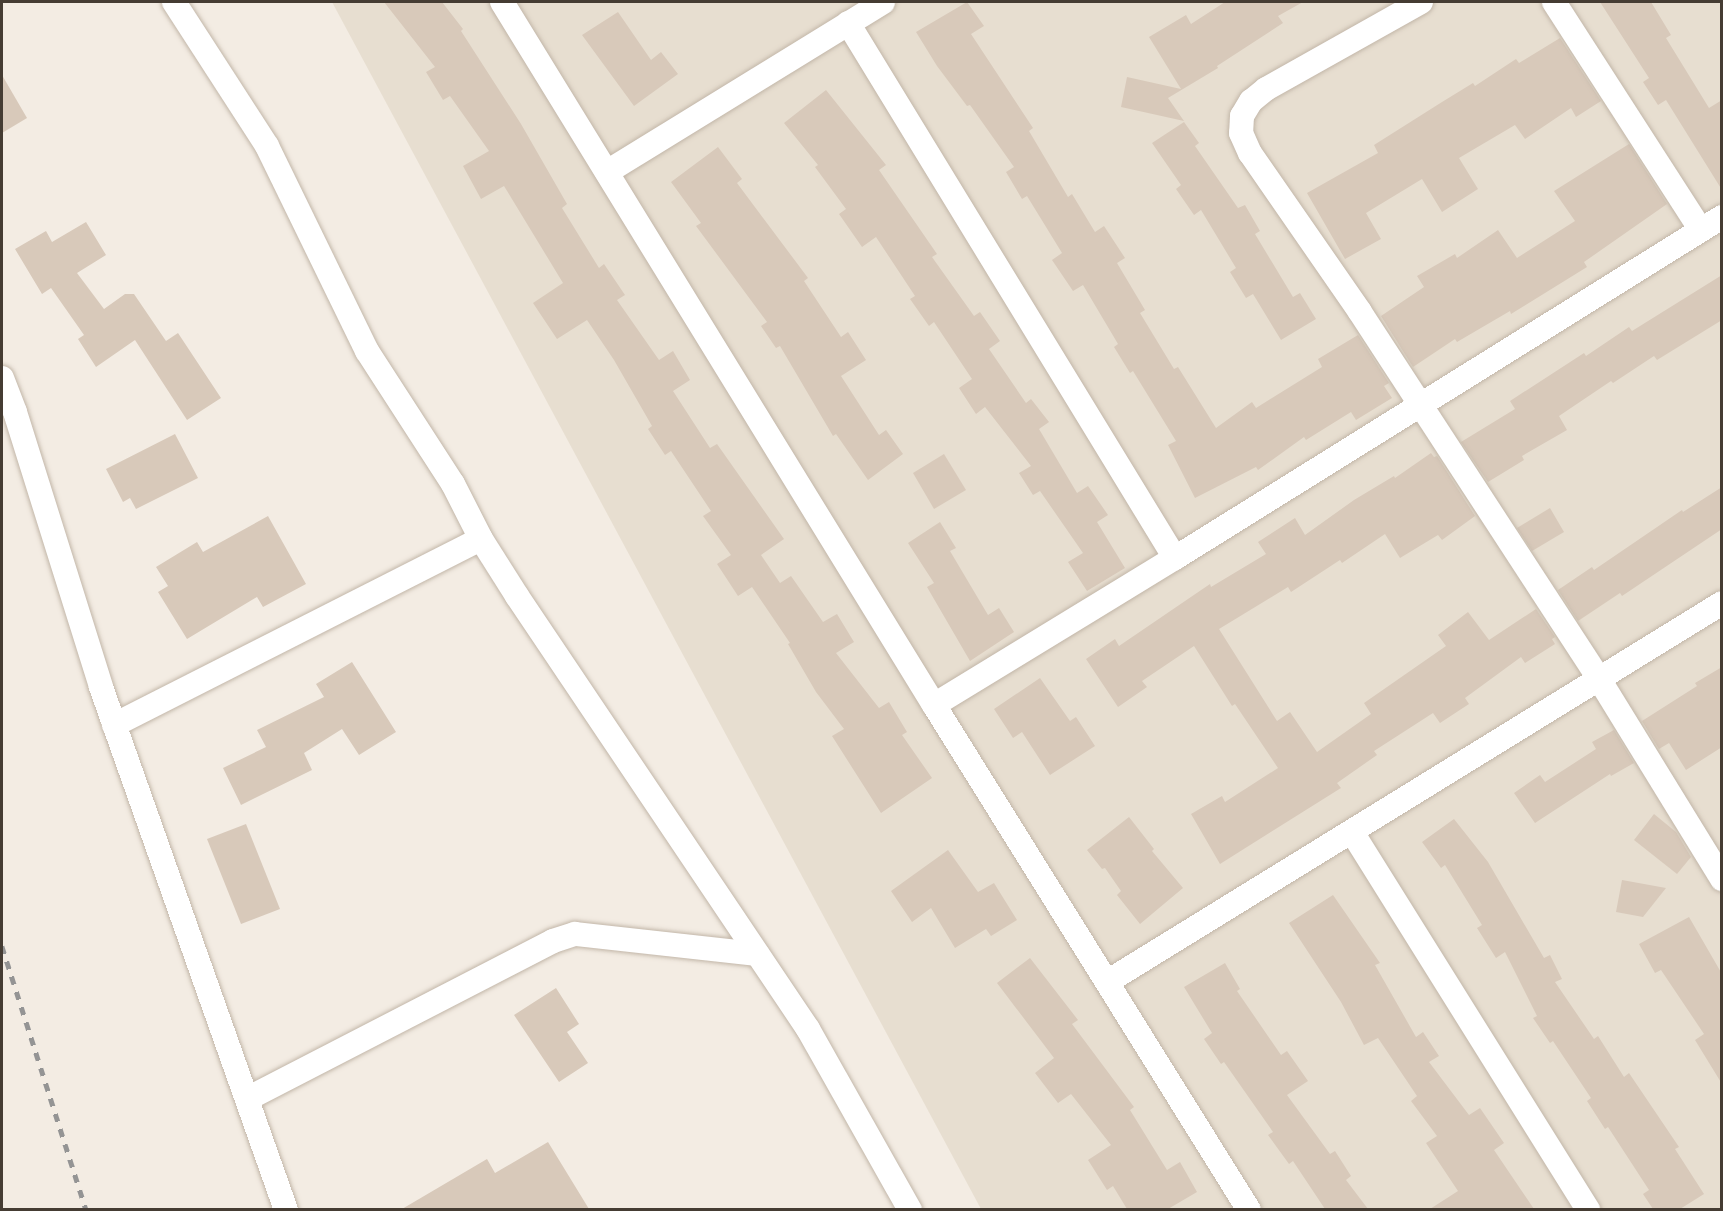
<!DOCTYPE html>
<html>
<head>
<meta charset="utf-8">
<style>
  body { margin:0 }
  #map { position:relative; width:1723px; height:1211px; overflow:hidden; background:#f3ece3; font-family:"Varela Round",sans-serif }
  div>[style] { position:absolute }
  .residential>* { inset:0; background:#e7ded0 }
  .building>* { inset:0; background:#d8c9ba }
  .roads { filter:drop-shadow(0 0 2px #c2b6a8) drop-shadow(0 0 2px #c2b6a8) }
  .minor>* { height:24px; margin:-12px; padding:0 12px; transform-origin:12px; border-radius:12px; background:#fff }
  .rail>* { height:4.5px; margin-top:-2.25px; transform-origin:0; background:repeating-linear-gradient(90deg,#949494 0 8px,transparent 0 16px) }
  span { translate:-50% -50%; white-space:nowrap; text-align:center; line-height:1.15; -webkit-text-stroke:6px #fff; paint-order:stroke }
  .frame { position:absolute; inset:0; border:3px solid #453c33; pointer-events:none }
</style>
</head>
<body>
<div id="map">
  <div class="residential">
    <div style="clip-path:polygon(332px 2px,1721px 2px,1721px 1209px,981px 1209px)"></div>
  </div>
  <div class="building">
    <div style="clip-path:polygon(384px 2px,442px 2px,463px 29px,461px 31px,521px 124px,567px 204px,562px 208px,599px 268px,604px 264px,625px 295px,617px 300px,659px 360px,673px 351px,690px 380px,673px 391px,710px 448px,717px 444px,784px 539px,761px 555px,780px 583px,791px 576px,823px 622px,837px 614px,854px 642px,836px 653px,879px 708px,889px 702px,907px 732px,902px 735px,932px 778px,881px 813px,832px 736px,844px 729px,816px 692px,788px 644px,790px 643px,752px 587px,738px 596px,717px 564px,731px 555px,703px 516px,711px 511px,671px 451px,665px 455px,648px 429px,652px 426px,614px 360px,587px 320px,557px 339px,533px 303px,563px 283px,504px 186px,481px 199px,463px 166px,489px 151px,450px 96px,443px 100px,426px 72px,435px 67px)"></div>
    <div style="clip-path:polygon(967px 2px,984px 26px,971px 34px,1033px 128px,1029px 131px,1068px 197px,1072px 194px,1095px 232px,1104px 226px,1125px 258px,1117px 263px,1145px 310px,1140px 313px,1174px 369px,1178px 367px,1216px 428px,1252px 402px,1256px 408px,1322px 367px,1318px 359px,1358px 335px,1389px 383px,1384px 386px,1392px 398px,1356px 420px,1351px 412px,1306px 440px,1304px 437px,1258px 470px,1256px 467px,1195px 498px,1168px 445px,1176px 441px,1133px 371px,1130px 373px,1114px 347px,1118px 344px,1083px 285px,1073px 291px,1052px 260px,1062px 253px,1027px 196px,1022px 199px,1006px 172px,1014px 167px,970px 105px,967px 106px,937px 66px,916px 32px)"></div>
    <div style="clip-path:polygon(1225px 2px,1303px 2px,1278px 16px,1283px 23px,1217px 66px,1218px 68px,1168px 98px,1184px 121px,1121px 107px,1127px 77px,1181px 89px,1149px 37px,1186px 15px,1191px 24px)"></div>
    <div style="clip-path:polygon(1600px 2px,1651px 2px,1671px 35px,1666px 38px,1709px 108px,1722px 100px,1722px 190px,1666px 100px,1658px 105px,1643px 82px,1649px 78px)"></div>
    <div style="clip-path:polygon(618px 12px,651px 60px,661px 52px,678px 74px,634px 106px,582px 35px)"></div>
    <div style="clip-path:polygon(1560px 38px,1601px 101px,1576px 117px,1571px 108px,1525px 139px,1515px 125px,1459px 158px,1478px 189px,1442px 212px,1422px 179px,1366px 213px,1381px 239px,1345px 259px,1307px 193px,1378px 153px,1374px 145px,1442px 102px,1473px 83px,1475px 86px,1516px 59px,1519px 63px)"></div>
    <div style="clip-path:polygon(2px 75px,27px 118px,2px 133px)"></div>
    <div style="clip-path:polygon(826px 90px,886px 165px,879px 170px,937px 254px,932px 257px,974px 316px,980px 312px,1000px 341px,989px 349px,1026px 403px,1031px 399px,1049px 422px,1039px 429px,1077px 493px,1088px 486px,1108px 515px,1097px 522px,1125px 568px,1087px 591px,1068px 562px,1083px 553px,1040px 491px,1033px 495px,1019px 473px,1031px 466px,985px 407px,976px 414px,959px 388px,972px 379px,934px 322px,929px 326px,910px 299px,915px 296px,876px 237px,862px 247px,839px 214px,846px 209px,815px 167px,818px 165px,784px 123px)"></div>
    <div style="clip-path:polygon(1184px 122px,1199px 143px,1195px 146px,1238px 208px,1245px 205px,1260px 231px,1255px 234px,1293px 297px,1300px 293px,1316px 319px,1281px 340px,1253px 294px,1246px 298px,1230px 272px,1236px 268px,1201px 210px,1194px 215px,1176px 189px,1181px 185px,1152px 143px)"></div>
    <div style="clip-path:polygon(1629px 144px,1667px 204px,1584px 262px,1587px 267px,1511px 314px,1510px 311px,1457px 342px,1455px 339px,1413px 367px,1381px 316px,1424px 287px,1417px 276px,1455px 254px,1457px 258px,1498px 230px,1517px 258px,1575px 221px,1554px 191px)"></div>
    <div style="clip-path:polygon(718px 147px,742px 179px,737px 183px,808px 278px,804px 281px,841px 337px,848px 332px,866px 360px,841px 376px,879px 435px,886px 430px,903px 454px,868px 480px,836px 434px,833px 436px,780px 346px,776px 348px,761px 326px,767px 322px,696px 226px,701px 223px,671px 182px)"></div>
    <div style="clip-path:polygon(86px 222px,106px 255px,77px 273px,104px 309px,125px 294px,134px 294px,166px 341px,178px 333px,221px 398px,187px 420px,135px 340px,96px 367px,78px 339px,84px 335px,51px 288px,42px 294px,15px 249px,46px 231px,52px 242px)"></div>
    <div style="clip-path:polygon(1722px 275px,1722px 320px,1657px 360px,1654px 356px,1613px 383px,1611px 381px,1559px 416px,1567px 430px,1522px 456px,1524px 460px,1488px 482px,1461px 442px,1515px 409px,1510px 401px,1584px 353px,1586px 356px,1629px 327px,1632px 331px)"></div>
    <div style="clip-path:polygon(175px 434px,198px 478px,136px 509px,130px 498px,123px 502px,106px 469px)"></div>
    <div style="clip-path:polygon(1431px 453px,1434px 457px,1437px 456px,1475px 516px,1442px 540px,1438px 535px,1400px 558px,1385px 534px,1342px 563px,1340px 560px,1291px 592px,1288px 587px,1219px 629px,1277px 721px,1290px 712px,1317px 752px,1371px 714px,1364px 703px,1446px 646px,1438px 635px,1468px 612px,1489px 640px,1536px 609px,1555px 637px,1552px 639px,1555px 644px,1525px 663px,1521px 657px,1465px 698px,1469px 704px,1440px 723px,1433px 713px,1374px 751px,1377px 755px,1337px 783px,1341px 788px,1220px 864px,1191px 814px,1222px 796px,1225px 802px,1278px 768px,1235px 704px,1232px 706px,1194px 646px,1142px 681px,1147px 687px,1118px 707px,1086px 659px,1115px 639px,1119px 646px,1210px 584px,1211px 587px,1266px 554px,1258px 542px,1295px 518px,1305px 535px,1354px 500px,1394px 476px,1395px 478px)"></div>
    <div style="clip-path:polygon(944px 454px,966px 490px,934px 509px,913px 473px)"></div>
    <div style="clip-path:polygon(1722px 487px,1722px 529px,1622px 596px,1620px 593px,1578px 621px,1558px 590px,1592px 567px,1594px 570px,1682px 510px,1683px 512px)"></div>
    <div style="clip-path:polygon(1550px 508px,1564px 532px,1532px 551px,1517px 528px)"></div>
    <div style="clip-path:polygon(268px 516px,306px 584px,263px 607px,257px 597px,187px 639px,158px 592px,168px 586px,156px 567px,197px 542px,203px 552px)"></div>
    <div style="clip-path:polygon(940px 522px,956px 548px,950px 551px,988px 615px,999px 608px,1014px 632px,970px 661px,927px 587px,934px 583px,908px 543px)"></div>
    <div style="clip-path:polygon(352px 662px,396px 732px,359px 755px,342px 729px,304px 753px,312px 770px,241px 805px,223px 768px,266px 747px,257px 730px,324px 697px,316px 684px)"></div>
    <div style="clip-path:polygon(1722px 667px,1722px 747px,1686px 770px,1669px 743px,1659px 749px,1642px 721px,1697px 686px,1695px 683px)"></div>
    <div style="clip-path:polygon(1040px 678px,1070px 721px,1076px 717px,1095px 746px,1050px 775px,1022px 732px,1013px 738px,994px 709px)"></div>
    <div style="clip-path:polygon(1614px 730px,1634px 763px,1611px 776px,1610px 774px,1535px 823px,1514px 793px,1540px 775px,1545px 782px,1596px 749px,1592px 742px)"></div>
    <div style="clip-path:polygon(1654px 814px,1676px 832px,1691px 857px,1677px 874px,1634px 840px)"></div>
    <div style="clip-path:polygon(1129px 817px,1154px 849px,1152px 851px,1183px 888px,1140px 924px,1117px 895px,1121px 891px,1105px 868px,1102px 869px,1087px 850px)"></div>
    <div style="clip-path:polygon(1454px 819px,1488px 862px,1544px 958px,1550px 955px,1562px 979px,1555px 982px,1594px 1039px,1598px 1036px,1624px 1077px,1629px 1073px,1679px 1147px,1675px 1149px,1704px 1194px,1680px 1209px,1653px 1209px,1643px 1194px,1649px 1190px,1608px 1127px,1605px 1129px,1587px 1101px,1591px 1098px,1553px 1041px,1550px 1043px,1533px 1018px,1537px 1016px,1505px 952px,1496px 958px,1477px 928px,1482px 925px,1445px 865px,1441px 868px,1422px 842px)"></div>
    <div style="clip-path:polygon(246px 824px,280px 909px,241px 924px,207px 839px)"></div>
    <div style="clip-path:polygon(948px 850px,978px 892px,994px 883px,1017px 920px,991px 936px,986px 929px,955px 948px,931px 908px,912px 922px,891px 891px)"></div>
    <div style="clip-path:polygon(1622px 880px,1666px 888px,1643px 917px,1616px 912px)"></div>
    <div style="clip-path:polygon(1333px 895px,1380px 963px,1375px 965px,1416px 1037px,1423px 1032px,1439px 1056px,1429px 1062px,1469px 1115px,1480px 1108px,1504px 1143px,1494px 1150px,1534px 1209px,1430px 1209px,1458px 1191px,1426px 1143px,1437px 1136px,1411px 1101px,1417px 1096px,1378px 1038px,1364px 1045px,1341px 1002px,1289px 923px)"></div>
    <div style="clip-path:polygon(1689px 917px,1722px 974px,1722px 1084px,1695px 1040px,1704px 1034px,1661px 970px,1655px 973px,1639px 944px)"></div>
    <div style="clip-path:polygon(1030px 958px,1078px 1020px,1072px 1024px,1134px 1107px,1130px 1110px,1167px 1170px,1180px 1162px,1197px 1192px,1168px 1209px,1127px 1209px,1113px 1186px,1107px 1190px,1088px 1160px,1111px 1145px,1071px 1094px,1058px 1103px,1035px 1073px,1054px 1058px,997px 983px)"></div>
    <div style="clip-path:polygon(1225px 963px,1240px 989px,1237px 991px,1281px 1055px,1287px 1051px,1308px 1081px,1287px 1095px,1330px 1154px,1335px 1151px,1351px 1176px,1346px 1180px,1368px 1209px,1325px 1209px,1293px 1161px,1289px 1164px,1268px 1135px,1273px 1132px,1224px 1062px,1221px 1064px,1204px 1039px,1212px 1033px,1184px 987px)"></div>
    <div style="clip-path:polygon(556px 988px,579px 1024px,567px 1032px,588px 1063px,559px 1082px,514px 1015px)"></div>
    <div style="clip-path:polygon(548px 1142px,589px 1209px,402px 1209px,487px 1159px,495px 1173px)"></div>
  </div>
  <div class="roads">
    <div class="minor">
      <div style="left:174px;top:2px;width:171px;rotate:57.1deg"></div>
      <div style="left:267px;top:146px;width:228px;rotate:64deg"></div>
      <div style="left:367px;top:351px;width:158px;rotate:57.1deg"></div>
      <div style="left:453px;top:484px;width:62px;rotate:63deg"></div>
      <div style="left:481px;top:539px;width:67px;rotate:57.7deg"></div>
      <div style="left:517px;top:596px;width:522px;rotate:56.1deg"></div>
      <div style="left:808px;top:1029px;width:208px;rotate:60.6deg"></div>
      <div style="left:502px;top:2px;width:825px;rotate:58.43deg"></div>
      <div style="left:934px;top:705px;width:595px;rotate:58.05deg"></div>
      <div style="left:1421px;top:2px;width:178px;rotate:150.7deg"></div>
      <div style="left:1266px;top:89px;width:19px;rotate:141deg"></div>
      <div style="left:1251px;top:101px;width:17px;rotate:121deg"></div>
      <div style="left:1242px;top:116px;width:17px;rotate:93deg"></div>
      <div style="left:1241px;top:133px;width:22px;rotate:66deg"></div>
      <div style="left:1250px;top:153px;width:193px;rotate:55.3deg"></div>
      <div style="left:1360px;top:312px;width:438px;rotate:56.9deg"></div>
      <div style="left:1599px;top:679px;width:235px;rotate:58.4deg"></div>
      <div style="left:1554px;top:2px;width:271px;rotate:57.2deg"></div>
      <div style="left:848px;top:23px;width:627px;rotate:58.57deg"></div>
      <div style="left:607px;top:172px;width:324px;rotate:-31.6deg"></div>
      <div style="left:2px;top:378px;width:36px;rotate:69deg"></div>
      <div style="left:15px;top:412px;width:288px;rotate:72.6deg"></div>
      <div style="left:101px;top:687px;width:555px;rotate:70.52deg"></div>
      <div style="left:934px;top:705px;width:282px;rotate:-31.4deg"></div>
      <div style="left:1175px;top:558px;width:645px;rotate:-31.94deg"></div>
      <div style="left:114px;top:725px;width:411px;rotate:-26.9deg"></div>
      <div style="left:1352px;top:832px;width:446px;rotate:58deg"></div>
      <div style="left:1107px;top:982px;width:722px;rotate:-31.64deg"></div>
      <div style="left:247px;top:1099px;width:344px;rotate:-27.3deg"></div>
      <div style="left:553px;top:941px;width:23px;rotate:-18deg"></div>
      <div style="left:575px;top:934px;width:183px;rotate:6.3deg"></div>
    </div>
  </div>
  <div class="rail">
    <div style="left:2px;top:946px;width:277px;rotate:72.3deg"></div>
  </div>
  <div class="frame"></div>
</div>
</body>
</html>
